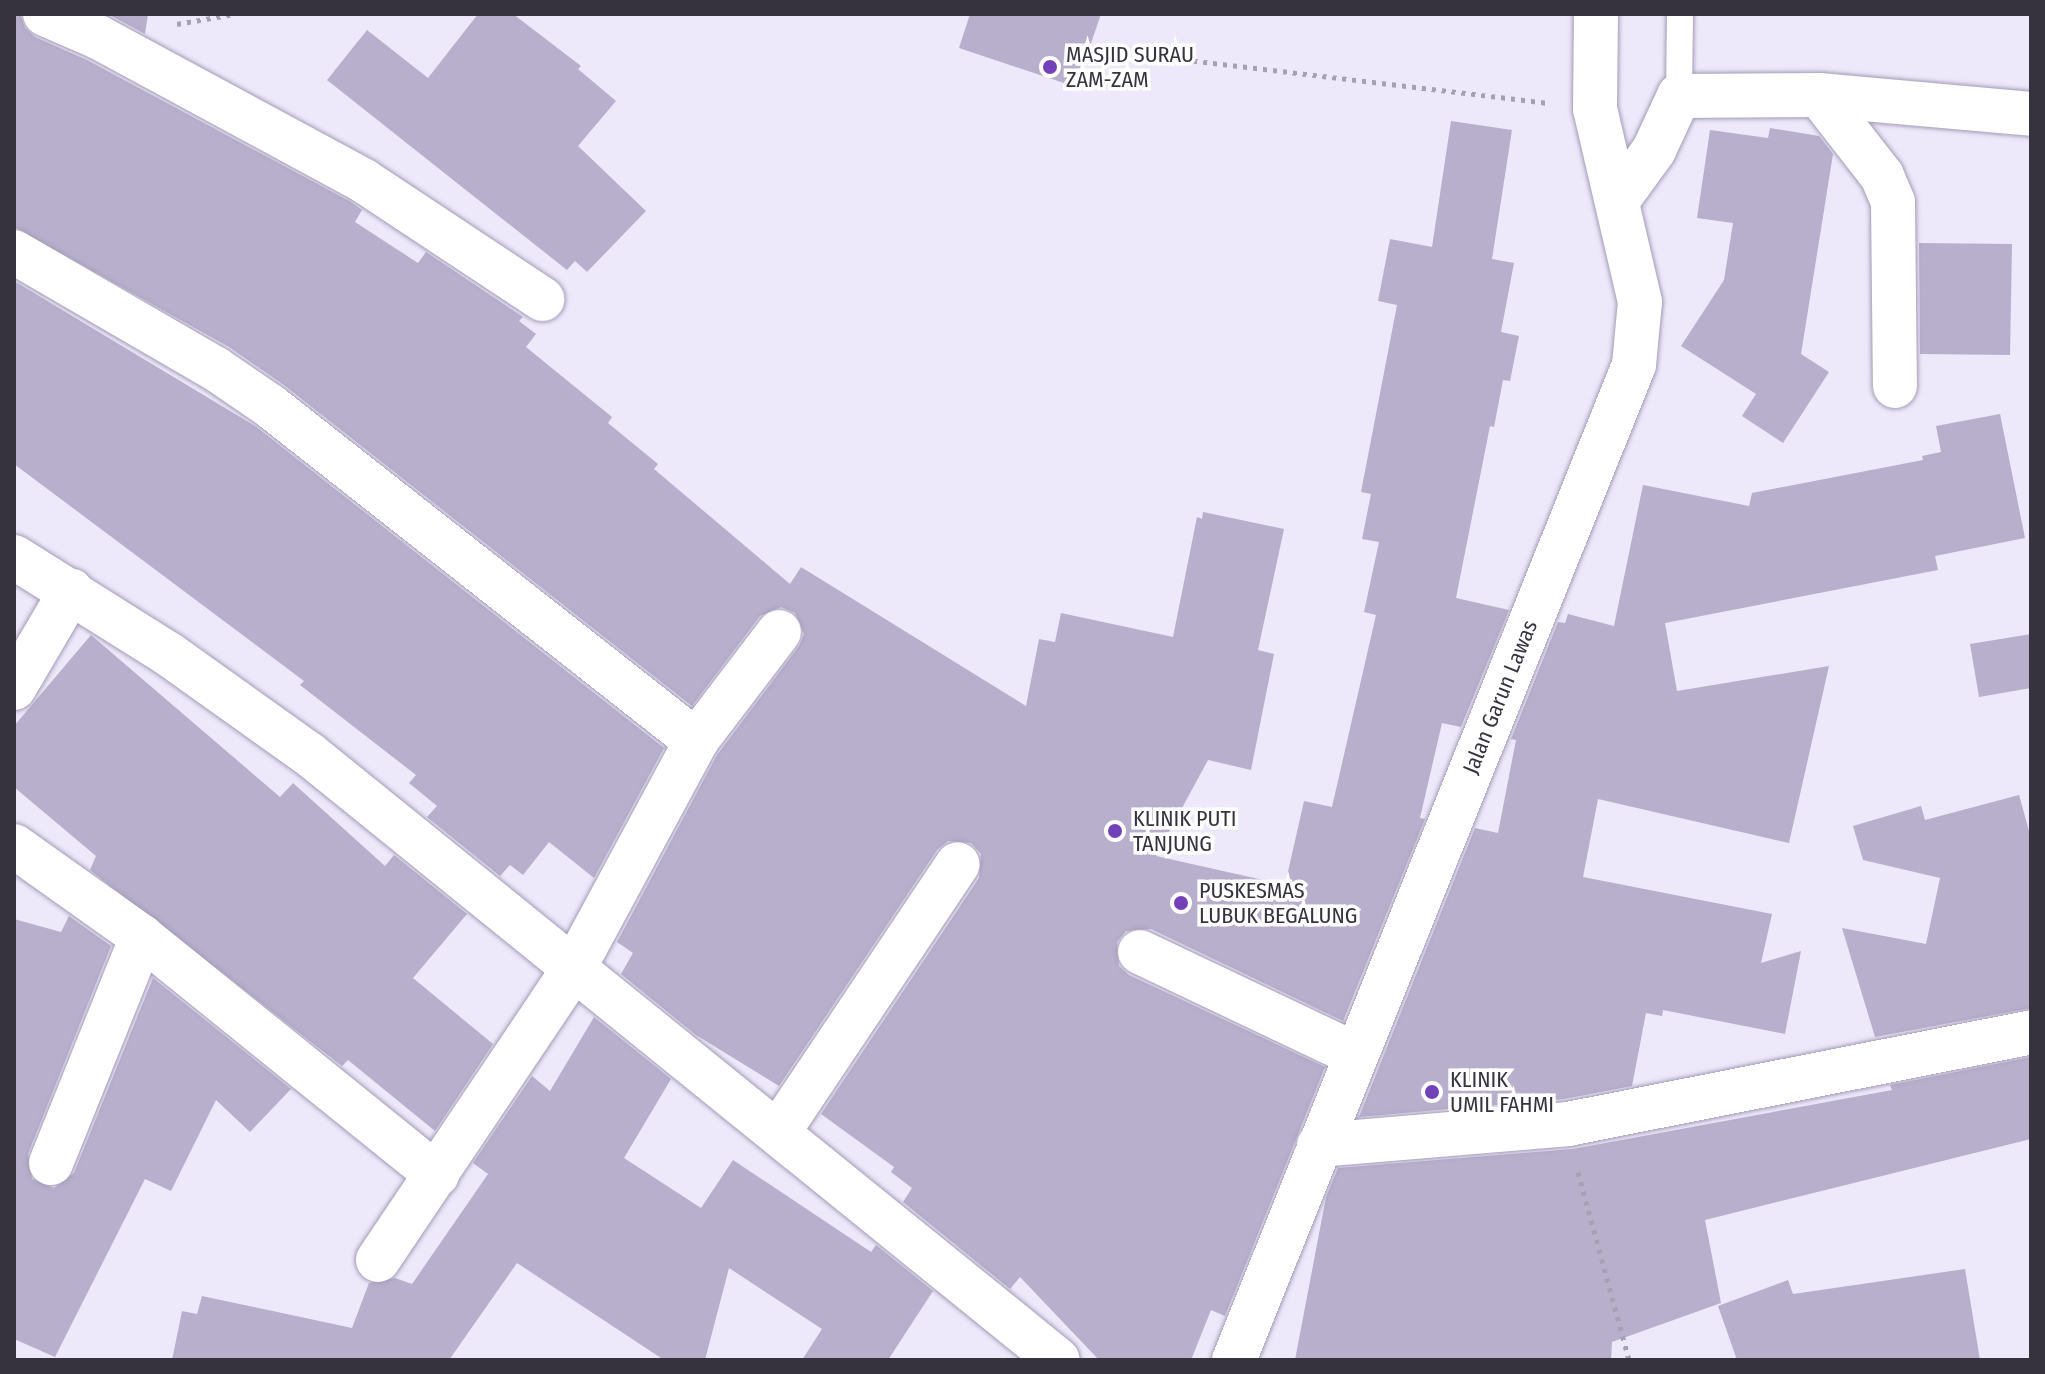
<!DOCTYPE html>
<html>
<head>
<meta charset="utf-8">
<style>
  body { margin:0 }
  #map { position:relative; width:2045px; height:1374px; overflow:hidden; background:#ede8fa; font-family:"Fira Sans Condensed",sans-serif }
  div>[style] { position:absolute }
  .building>* { inset:0; background:#b7afcb }
  .path>* { height:5px; margin-top:-2.5px; transform-origin:0; background:repeating-linear-gradient(90deg,#a5a1b1 0 4px,transparent 0 10px) }
  .roads { filter:drop-shadow(0 0 2px #a39bb6) drop-shadow(0 0 2px #a39bb6) }
  .service>* { height:26px; margin:-13px; padding:0 13px; transform-origin:13px; border-radius:13px; background:#fff }
  .minor>* { height:44px; margin:-22px; padding:0 22px; transform-origin:22px; border-radius:22px; background:#fff }
  .secondary>* { height:44px; margin:-22px; padding:0 22px; transform-origin:22px; border-radius:22px; background:#fff }
  .dots>* { width:22px; height:22px; translate:-50% -50%; box-sizing:border-box; border:4px solid #fff; border-radius:50% }
  span { translate:-50% -50%; white-space:nowrap; text-align:center; line-height:1.15; -webkit-text-stroke:7px #fff; paint-order:stroke }
  .poi-label { font-size:22px; color:#36333f }
  .left { translate:0 -50%; text-align:left }
  .street-label { font-size:22px; color:#36333f }
  .frame { position:absolute; inset:0; border:16px solid #36333f; pointer-events:none }
</style>
</head>
<body>
<div id="map">
  <div class="building">
    <div style="clip-path:polygon(14px 14px,20px 14px,25px 28px,35px 37px,87px 60px,351px 202px,362px 210px,355px 222px,418px 263px,426px 252px,523px 317px,519px 321px,536px 334px,526px 347px,612px 417px,608px 423px,658px 464px,654px 469px,790px 584px,801px 567px,1026px 706px,1039px 639px,1055px 642px,1061px 613px,1173px 637px,1197px 517px,1202px 519px,1203px 512px,1284px 529px,1258px 650px,1274px 654px,1251px 770px,1208px 760px,1156px 856px,1285px 885px,1304px 801px,1332px 807px,1376px 615px,1364px 612px,1379px 542px,1362px 539px,1371px 494px,1361px 492px,1397px 305px,1378px 301px,1390px 239px,1432px 247px,1451px 121px,1512px 130px,1492px 259px,1514px 263px,1501px 332px,1519px 336px,1510px 381px,1503px 380px,1494px 427px,1490px 426px,1456px 598px,1509px 610px,1461px 727px,1442px 723px,1420px 818px,1425px 819px,1343px 1021px,1151px 929px,1126px 931px,1117px 942px,1119px 966px,1129px 975px,1325px 1067px,1225px 1316px,1211px 1310px,1191px 1360px,1099px 1360px,1020px 1277px,1010px 1289px,903px 1202px,912px 1188px,891px 1172px,894px 1167px,821px 1114px,979px 878px,981px 854px,971px 843px,948px 841px,937px 850px,779px 1086px,696px 1035px,621px 974px,633px 953px,617px 942px,717px 755px,799px 646px,804px 634px,795px 613px,781px 607px,760px 616px,692px 706px,284px 385px,229px 347px,14px 227px)"></div>
    <div style="clip-path:polygon(108px 14px,148px 14px,145px 34px,110px 15px)"></div>
    <div style="clip-path:polygon(478px 14px,513px 14px,581px 66px,578px 69px,616px 101px,578px 146px,646px 211px,587px 272px,575px 261px,567px 270px,327px 80px,367px 30px,428px 78px)"></div>
    <div style="clip-path:polygon(970px 14px,1101px 14px,1076px 87px,959px 48px)"></div>
    <div style="clip-path:polygon(1770px 128px,1819px 136px,1833px 154px,1801px 354px,1829px 372px,1783px 443px,1742px 416px,1756px 394px,1681px 346px,1724px 280px,1733px 223px,1697px 218px,1710px 130px,1768px 138px)"></div>
    <div style="clip-path:polygon(1919px 243px,2012px 244px,2010px 355px,1920px 354px)"></div>
    <div style="clip-path:polygon(14px 281px,255px 426px,664px 748px,594px 878px,549px 842px,523px 875px,510px 865px,500px 876px,427px 817px,437px 806px,409px 783px,416px 775px,300px 685px,304px 681px,14px 464px)"></div>
    <div style="clip-path:polygon(2000px 414px,2025px 538px,1935px 556px,1938px 570px,1665px 623px,1677px 691px,1829px 666px,1789px 843px,1598px 799px,1583px 877px,1772px 914px,1761px 963px,1801px 951px,1785px 1034px,1663px 1010px,1662px 1016px,1646px 1013px,1632px 1086px,1564px 1099px,1359px 1117px,1475px 828px,1498px 833px,1516px 740px,1511px 739px,1558px 622px,1565px 623px,1568px 614px,1614px 626px,1643px 485px,1749px 506px,1752px 493px,1923px 460px,1922px 456px,1941px 452px,1936px 426px)"></div>
    <div style="clip-path:polygon(2031px 634px,2031px 688px,1979px 697px,1970px 644px)"></div>
    <div style="clip-path:polygon(91px 635px,280px 797px,293px 783px,385px 866px,394px 855px,467px 914px,413px 978px,493px 1044px,435px 1131px,348px 1060px,342px 1066px,90px 870px,96px 856px,14px 787px,14px 726px)"></div>
    <div style="clip-path:polygon(2019px 795px,2031px 838px,2031px 1008px,1875px 1037px,1842px 928px,1926px 944px,1940px 878px,1863px 860px,1853px 826px,1921px 806px,1925px 820px)"></div>
    <div style="clip-path:polygon(69px 916px,111px 946px,28px 1154px,32px 1179px,54px 1188px,74px 1173px,153px 978px,291px 1089px,250px 1132px,216px 1100px,171px 1191px,145px 1179px,55px 1357px,14px 1339px,14px 919px,61px 932px)"></div>
    <div style="clip-path:polygon(594px 1017px,671px 1079px,624px 1158px,701px 1208px,733px 1160px,871px 1252px,876px 1245px,933px 1291px,888px 1360px,802px 1360px,822px 1329px,729px 1268px,705px 1360px,664px 1360px,517px 1263px,449px 1360px,172px 1360px,182px 1311px,197px 1314px,202px 1296px,352px 1328px,369px 1283px,395px 1278px,412px 1284px,488px 1174px,473px 1163px,532px 1076px,550px 1091px)"></div>
    <div style="clip-path:polygon(2031px 1057px,2031px 1139px,1705px 1220px,1721px 1303px,1612px 1342px,1611px 1360px,1295px 1360px,1326px 1197px,1338px 1168px,1573px 1149px,1892px 1090px,1890px 1085px)"></div>
    <div style="clip-path:polygon(1965px 1269px,1980px 1360px,1737px 1360px,1718px 1306px,1788px 1280px,1793px 1294px)"></div>
  </div>
  <div class="path">
    <div style="left:177px;top:24px;width:58px;rotate:-10deg"></div>
    <div style="left:1104px;top:50px;width:445px;rotate:6.8deg"></div>
    <div style="left:1578px;top:1172px;width:195px;rotate:74.8deg"></div>
  </div>
  <div class="roads">
    <div class="service">
      <div style="left:1679px;top:96px;width:82px;rotate:-89.3deg"></div>
    </div>
    <div class="minor">
      <div style="left:45px;top:14px;width:58px;rotate:23.5deg"></div>
      <div style="left:98px;top:37px;width:302px;rotate:28.4deg"></div>
      <div style="left:364px;top:181px;width:214px;rotate:33.5deg"></div>
      <div style="left:1819px;top:95px;width:103px;rotate:52.1deg"></div>
      <div style="left:1882px;top:176px;width:28px;rotate:67deg"></div>
      <div style="left:1893px;top:202px;width:184px;rotate:89.4deg"></div>
      <div style="left:1617px;top:201px;width:63px;rotate:-54deg"></div>
      <div style="left:1654px;top:150px;width:60px;rotate:-65.2deg"></div>
      <div style="left:1679px;top:96px;width:140px;rotate:-0.4deg"></div>
      <div style="left:1819px;top:95px;width:213px;rotate:5.1deg"></div>
      <div style="left:14px;top:252px;width:233px;rotate:30.1deg"></div>
      <div style="left:216px;top:369px;width:65px;rotate:34.4deg"></div>
      <div style="left:270px;top:406px;width:542px;rotate:38.18deg"></div>
      <div style="left:14px;top:557px;width:184px;rotate:32.1deg"></div>
      <div style="left:170px;top:655px;width:171px;rotate:35.5deg"></div>
      <div style="left:309px;top:754px;width:963px;rotate:38.98deg"></div>
      <div style="left:14px;top:688px;width:113px;rotate:-59.6deg"></div>
      <div style="left:14px;top:846px;width:157px;rotate:35.4deg"></div>
      <div style="left:142px;top:937px;width:379px;rotate:38.9deg"></div>
      <div style="left:1140px;top:952px;width:238px;rotate:25.4deg"></div>
      <div style="left:779px;top:1131px;width:321px;rotate:-56.2deg"></div>
      <div style="left:1319px;top:1145px;width:250px;rotate:-4.8deg"></div>
      <div style="left:1568px;top:1124px;width:472px;rotate:-11.2deg"></div>
      <div style="left:51px;top:1163px;width:244px;rotate:-68.1deg"></div>
      <div style="left:378px;top:1260px;width:352px;rotate:-56.1deg"></div>
      <div style="left:574px;top:968px;width:258px;rotate:-61.7deg"></div>
      <div style="left:696px;top:741px;width:137px;rotate:-52.7deg"></div>
    </div>
    <div class="secondary">
      <div style="left:1234px;top:1360px;width:1072px;rotate:-68.1deg"></div>
      <div style="left:1634px;top:365px;width:63px;rotate:-84.6deg"></div>
      <div style="left:1640px;top:302px;width:198px;rotate:-103.1deg"></div>
      <div style="left:1595px;top:109px;width:95px;rotate:-89.4deg"></div>
    </div>
  </div>
  <div class="dots">
    <div style="left:1050px;top:67px;background:#7342ba"></div>
    <div style="left:1115px;top:831px;background:#7342ba"></div>
    <div style="left:1181px;top:903px;background:#7342ba"></div>
    <div style="left:1432px;top:1092px;background:#7342ba"></div>
  </div>
  <div class="poi-label">
    <span class="left" style="left:1066px;top:67px">MASJID SURAU<br>ZAM-ZAM</span>
    <span class="left" style="left:1133px;top:831px">KLINIK PUTI<br>TANJUNG</span>
    <span class="left" style="left:1199px;top:903px">PUSKESMAS<br>LUBUK BEGALUNG</span>
    <span class="left" style="left:1450px;top:1092px">KLINIK<br>UMIL FAHMI</span>
  </div>
  <div class="street-label">
    <span style="left:1500px;top:697px;rotate:-68deg">Jalan Garun Lawas</span>
  </div>
  <div class="frame"></div>
</div>
</body>
</html>
